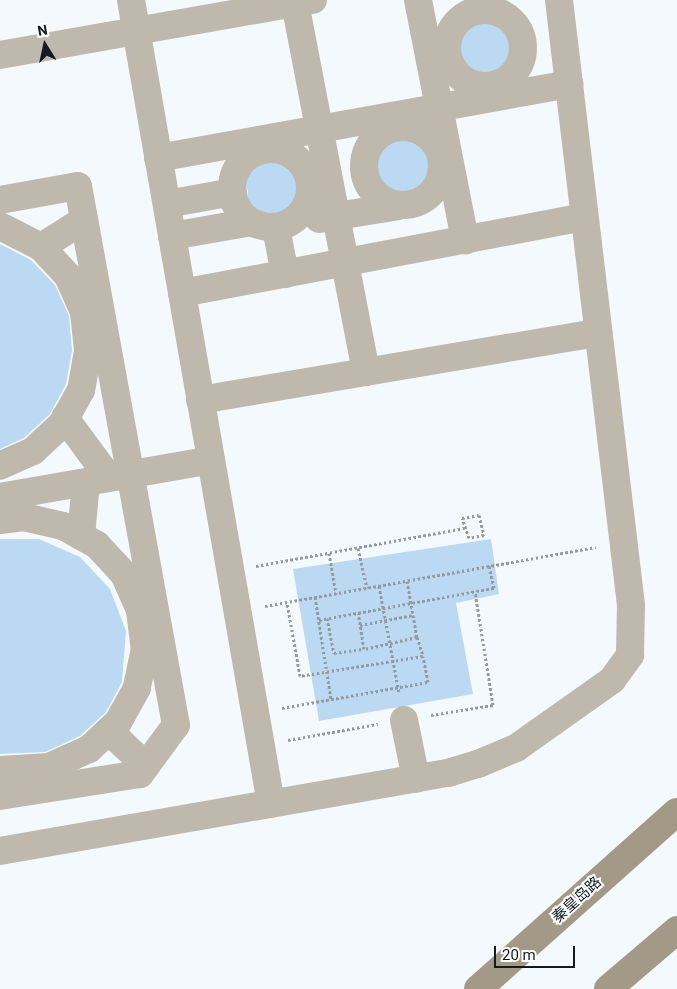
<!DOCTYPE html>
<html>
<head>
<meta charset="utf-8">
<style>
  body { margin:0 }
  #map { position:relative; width:677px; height:989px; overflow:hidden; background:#f4f9fe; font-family:Roboto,"Noto Sans SC",sans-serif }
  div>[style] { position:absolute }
  .building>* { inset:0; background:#bbd9f2 }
  .round { border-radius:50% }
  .path>* { height:3px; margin-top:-1.5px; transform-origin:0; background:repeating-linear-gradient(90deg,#939aa0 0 2.5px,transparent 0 5px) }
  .street>* { height:28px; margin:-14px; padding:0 14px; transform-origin:14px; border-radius:14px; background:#bfb8ac }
  .street>.ring { margin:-14px; padding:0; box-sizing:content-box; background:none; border:28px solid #bfb8ac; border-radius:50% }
  .secondary>* { height:28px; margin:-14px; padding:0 14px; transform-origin:14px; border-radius:14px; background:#a39987 }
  span { translate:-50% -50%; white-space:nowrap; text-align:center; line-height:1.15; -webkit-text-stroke:4px #fff; paint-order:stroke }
  .street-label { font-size:15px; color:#121b23 }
  .north { position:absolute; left:20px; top:20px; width:50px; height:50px; -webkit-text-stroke:4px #fff; paint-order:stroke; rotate:350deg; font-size:14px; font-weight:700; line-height:20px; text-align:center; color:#121b23 }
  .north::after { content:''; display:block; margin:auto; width:18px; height:22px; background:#121b23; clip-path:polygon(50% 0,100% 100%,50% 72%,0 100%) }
  .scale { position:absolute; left:494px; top:946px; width:81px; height:22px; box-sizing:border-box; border:2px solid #121b23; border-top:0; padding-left:6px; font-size:15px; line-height:18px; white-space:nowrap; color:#121b23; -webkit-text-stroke:4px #fff; paint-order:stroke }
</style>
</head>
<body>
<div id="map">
  <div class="building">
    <div class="round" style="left:451px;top:13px;width:70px;height:70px"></div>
    <div style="clip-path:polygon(402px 130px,420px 135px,429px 142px,436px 175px,424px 193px,413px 198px,403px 191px,382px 193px,371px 181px,368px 170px,368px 157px,380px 139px)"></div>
    <div style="clip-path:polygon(273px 154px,295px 163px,306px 184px,302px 207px,289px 219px,281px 213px,265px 217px,257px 208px,240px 205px,247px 198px,248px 190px,239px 177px,242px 170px,261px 156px)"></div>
    <div style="clip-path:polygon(0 244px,31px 260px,55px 285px,69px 316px,72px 350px,66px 384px,50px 414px,24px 438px,0 449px)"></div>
    <div style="clip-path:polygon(0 539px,39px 539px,80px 557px,110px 589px,126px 631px,122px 682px,106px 712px,80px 736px,45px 752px,0 754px)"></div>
    <div style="clip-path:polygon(491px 539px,499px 594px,456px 603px,473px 694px,319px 721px,293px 569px)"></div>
  </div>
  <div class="path">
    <div style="left:479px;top:515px;width:21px;rotate:76deg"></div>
    <div style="left:484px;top:535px;width:15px;rotate:169deg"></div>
    <div style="left:469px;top:538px;width:21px;rotate:-109deg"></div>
    <div style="left:462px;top:518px;width:17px;rotate:-10deg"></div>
    <div style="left:358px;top:548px;width:41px;rotate:77.3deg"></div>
    <div style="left:329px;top:553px;width:41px;rotate:80.1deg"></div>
    <div style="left:256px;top:566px;width:212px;rotate:-10.3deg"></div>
    <div style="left:407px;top:581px;width:35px;rotate:80deg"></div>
    <div style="left:379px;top:586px;width:109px;rotate:79.4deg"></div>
    <div style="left:315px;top:597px;width:103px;rotate:81.1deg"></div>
    <div style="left:265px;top:606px;width:336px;rotate:-10.1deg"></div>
    <div style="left:327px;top:618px;width:36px;rotate:79deg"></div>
    <div style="left:334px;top:653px;width:30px;rotate:-8deg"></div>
    <div style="left:364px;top:649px;width:36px;rotate:-99deg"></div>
    <div style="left:319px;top:620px;width:178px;rotate:-10.4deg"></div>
    <div style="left:494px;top:588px;width:23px;rotate:-103deg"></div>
    <div style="left:360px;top:625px;width:54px;rotate:-10.7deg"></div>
    <div style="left:413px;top:615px;width:22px;rotate:80deg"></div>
    <div style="left:417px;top:637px;width:54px;rotate:167.2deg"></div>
    <div style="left:417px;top:637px;width:20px;rotate:72deg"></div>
    <div style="left:282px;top:708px;width:148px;rotate:-10.1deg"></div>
    <div style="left:428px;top:682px;width:26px;rotate:-101deg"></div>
    <div style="left:423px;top:656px;width:125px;rotate:170.8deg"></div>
    <div style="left:300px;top:676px;width:75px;rotate:-100deg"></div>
    <div style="left:431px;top:715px;width:63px;rotate:-9.2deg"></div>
    <div style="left:493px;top:705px;width:115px;rotate:-99deg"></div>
    <div style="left:288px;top:740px;width:91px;rotate:-10.1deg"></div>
  </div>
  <div class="street">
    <div style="left:131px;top:0;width:816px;rotate:80.12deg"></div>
    <div style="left:418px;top:0;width:245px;rotate:78.9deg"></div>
    <div style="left:295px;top:3px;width:376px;rotate:79.1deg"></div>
    <div class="ring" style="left:447px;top:10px;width:48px;height:48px"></div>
    <div style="left:0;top:55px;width:318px;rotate:-10deg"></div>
    <div class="ring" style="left:364px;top:127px;width:50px;height:50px"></div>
    <div class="ring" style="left:232px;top:149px;width:50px;height:50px"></div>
    <div style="left:158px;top:158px;width:418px;rotate:-10.2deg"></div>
    <div style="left:0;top:200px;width:79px;rotate:-10.2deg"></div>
    <div style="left:78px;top:186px;width:548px;rotate:79.7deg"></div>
    <div style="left:176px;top:725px;width:61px;rotate:126.3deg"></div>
    <div style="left:140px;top:774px;width:142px;rotate:171.1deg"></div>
    <div style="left:167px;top:204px;width:67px;rotate:-10.3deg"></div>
    <div style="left:319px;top:219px;width:80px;rotate:-9.3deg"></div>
    <div style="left:0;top:226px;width:46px;rotate:27.1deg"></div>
    <div style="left:41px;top:247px;width:40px;rotate:47deg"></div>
    <div style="left:68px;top:276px;width:39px;rotate:66deg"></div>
    <div style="left:84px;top:312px;width:39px;rotate:84deg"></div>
    <div style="left:88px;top:351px;width:40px;rotate:100deg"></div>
    <div style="left:81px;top:390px;width:39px;rotate:119deg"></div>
    <div style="left:62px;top:424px;width:40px;rotate:137deg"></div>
    <div style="left:33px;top:451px;width:36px;rotate:156deg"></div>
    <div style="left:276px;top:228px;width:47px;rotate:78.9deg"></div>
    <div style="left:172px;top:236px;width:80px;rotate:-10deg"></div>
    <div style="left:41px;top:247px;width:51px;rotate:-32.1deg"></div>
    <div style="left:182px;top:293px;width:409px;rotate:-10.7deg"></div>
    <div style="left:200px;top:400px;width:404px;rotate:-9.6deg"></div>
    <div style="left:65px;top:418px;width:74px;rotate:53.7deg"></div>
    <div style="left:0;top:497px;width:214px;rotate:-9.9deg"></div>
    <div style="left:0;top:520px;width:24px;rotate:-7deg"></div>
    <div style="left:24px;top:517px;width:40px;rotate:13deg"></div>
    <div style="left:63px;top:526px;width:39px;rotate:29deg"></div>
    <div style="left:97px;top:545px;width:40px;rotate:47deg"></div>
    <div style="left:124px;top:574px;width:39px;rotate:66deg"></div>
    <div style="left:140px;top:610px;width:39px;rotate:83deg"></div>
    <div style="left:145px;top:649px;width:40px;rotate:102deg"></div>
    <div style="left:137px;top:688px;width:39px;rotate:119deg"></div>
    <div style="left:118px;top:722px;width:40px;rotate:137deg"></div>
    <div style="left:89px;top:749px;width:44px;rotate:155.8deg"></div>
    <div style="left:49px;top:767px;width:49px;rotate:176.5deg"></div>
    <div style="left:81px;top:536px;width:54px;rotate:-84.7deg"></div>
    <div style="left:404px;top:720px;width:60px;rotate:78.5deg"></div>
    <div style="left:109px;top:731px;width:51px;rotate:43.4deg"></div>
    <div style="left:0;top:851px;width:455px;rotate:-9.9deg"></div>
    <div style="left:448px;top:773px;width:31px;rotate:-17deg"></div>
    <div style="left:478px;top:764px;width:41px;rotate:-22.8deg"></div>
    <div style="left:516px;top:748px;width:118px;rotate:-35.3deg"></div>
    <div style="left:612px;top:680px;width:31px;rotate:-54deg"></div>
    <div style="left:630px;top:655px;width:50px;rotate:-88.9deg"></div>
    <div style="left:631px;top:605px;width:609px;rotate:-96.79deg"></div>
  </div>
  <div class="secondary">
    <div style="left:478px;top:989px;width:266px;rotate:-41.7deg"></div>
    <div style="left:608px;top:989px;width:91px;rotate:-40.5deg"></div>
  </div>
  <div class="street-label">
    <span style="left:577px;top:900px;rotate:-42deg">秦皇岛路</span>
  </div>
  <div class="north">N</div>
  <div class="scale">20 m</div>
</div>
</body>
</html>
